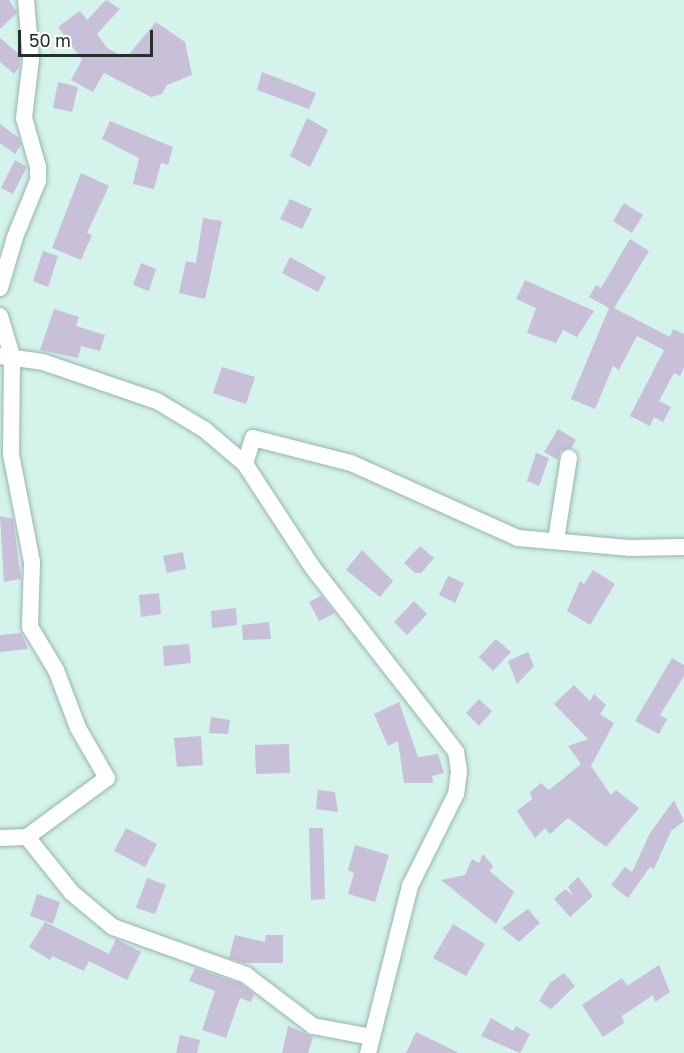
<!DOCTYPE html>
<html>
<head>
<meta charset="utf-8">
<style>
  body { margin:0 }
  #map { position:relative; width:684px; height:1053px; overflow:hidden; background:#d3f3eb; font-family:"Golos Text",sans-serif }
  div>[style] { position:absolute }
  .building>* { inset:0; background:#c8c0d9 }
  .roads { filter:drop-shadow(0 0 2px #97b5ad) drop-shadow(0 0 2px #97b5ad) }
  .street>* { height:16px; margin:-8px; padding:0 8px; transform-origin:8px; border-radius:8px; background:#fff }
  span { translate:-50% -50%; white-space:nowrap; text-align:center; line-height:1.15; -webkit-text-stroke:6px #fff; paint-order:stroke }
  .scale { position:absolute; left:18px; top:30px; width:135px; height:27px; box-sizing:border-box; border:3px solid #24302d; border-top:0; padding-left:8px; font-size:18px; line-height:21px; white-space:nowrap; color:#24302d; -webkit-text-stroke:4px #fff; paint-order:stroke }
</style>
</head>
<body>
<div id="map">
  <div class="building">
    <div style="clip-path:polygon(0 0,9px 0,17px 13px,0 29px)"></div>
    <div style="clip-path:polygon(106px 0,120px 9px,97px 34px,107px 48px,126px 58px,156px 22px,185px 42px,192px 75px,167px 85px,162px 94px,151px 97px,104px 73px,93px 92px,71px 80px,82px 60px,58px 27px,80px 11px,87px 20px)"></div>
    <div style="clip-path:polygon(0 38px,20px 55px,19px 67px,14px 74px,0 62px)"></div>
    <div style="clip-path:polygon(262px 72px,316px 93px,309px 109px,257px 90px)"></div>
    <div style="clip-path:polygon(58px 82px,78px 87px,72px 112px,53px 108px)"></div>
    <div style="clip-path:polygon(307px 118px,328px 130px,310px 167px,290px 156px)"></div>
    <div style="clip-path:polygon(110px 121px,173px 147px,168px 165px,161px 163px,154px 189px,133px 184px,139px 158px,102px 139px)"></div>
    <div style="clip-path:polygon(0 124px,19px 138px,21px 145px,15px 154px,0 143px)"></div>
    <div style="clip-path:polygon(15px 160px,27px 167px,13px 194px,1px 188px)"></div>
    <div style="clip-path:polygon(81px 173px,109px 186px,87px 233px,92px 235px,81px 260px,52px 248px)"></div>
    <div style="clip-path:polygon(290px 199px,312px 209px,302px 229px,280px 219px)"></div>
    <div style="clip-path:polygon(624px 203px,643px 215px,632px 233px,613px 221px)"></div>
    <div style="clip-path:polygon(203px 218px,222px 221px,205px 299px,179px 293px,186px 261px,196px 263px)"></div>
    <div style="clip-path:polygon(630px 239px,649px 251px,614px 308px,670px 337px,673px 329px,684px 334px,684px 367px,680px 376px,674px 373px,659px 401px,671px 407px,663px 422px,654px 417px,650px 426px,630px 416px,664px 350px,637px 336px,619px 370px,613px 366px,595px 409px,571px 399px,609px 308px,589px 297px,596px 285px,601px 288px)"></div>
    <div style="clip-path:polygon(43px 251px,58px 256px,48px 287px,33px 281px)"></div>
    <div style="clip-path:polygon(290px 257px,326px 277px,318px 292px,282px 273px)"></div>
    <div style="clip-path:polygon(141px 263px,156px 269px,149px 291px,133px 285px)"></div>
    <div style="clip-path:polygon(525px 280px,594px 311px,577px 337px,563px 330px,556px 343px,527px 333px,536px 308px,516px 299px)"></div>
    <div style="clip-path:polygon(54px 309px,79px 317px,76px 326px,105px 335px,100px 351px,81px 346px,78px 358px,40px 350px)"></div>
    <div style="clip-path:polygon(222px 367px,255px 377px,246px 404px,213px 393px)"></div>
    <div style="clip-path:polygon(558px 429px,576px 440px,571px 448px,561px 451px,558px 460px,544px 452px)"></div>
    <div style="clip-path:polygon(536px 453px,549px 458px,539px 486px,527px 481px)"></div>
    <div style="clip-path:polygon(0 516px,13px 519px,21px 579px,4px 582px)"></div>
    <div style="clip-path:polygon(420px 546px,434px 558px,421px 573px,415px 573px,404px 563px)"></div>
    <div style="clip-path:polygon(362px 550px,393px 581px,380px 597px,346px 570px)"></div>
    <div style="clip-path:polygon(183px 552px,186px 569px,167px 573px,163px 556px)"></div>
    <div style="clip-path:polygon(593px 570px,615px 584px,590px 625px,567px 611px,580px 581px,584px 584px)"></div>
    <div style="clip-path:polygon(448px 576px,464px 583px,455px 603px,439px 595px)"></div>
    <div style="clip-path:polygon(159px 593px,161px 614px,141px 617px,139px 595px)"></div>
    <div style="clip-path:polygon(321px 596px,335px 613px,319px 621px,309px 602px)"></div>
    <div style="clip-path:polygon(414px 601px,427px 614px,407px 635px,394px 622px)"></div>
    <div style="clip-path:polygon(236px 608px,237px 625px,212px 628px,211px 611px)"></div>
    <div style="clip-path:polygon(269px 622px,271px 639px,243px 640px,242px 625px)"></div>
    <div style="clip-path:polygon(21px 633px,28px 649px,0 652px,0 635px)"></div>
    <div style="clip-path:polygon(496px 639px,511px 652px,493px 671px,479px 657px)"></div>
    <div style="clip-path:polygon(189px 644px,191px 663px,164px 666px,163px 646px)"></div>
    <div style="clip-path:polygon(528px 652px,534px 666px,517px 684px,508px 661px)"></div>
    <div style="clip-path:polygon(672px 658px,684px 665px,684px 676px,660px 715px,667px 719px,659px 734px,635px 721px)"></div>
    <div style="clip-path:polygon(574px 685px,590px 701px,594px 694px,606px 705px,600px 714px,614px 723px,591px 766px,611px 795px,616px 790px,639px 808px,606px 847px,568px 818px,550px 834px,545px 828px,535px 838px,517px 811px,532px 799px,530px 792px,541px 783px,549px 790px,581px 764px,568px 746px,588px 739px,554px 704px)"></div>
    <div style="clip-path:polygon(479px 699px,492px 711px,479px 726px,466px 713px)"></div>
    <div style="clip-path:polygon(399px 702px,418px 757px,438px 754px,444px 773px,432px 776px,433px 783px,404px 783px,398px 741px,388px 746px,374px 714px)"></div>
    <div style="clip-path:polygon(211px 717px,230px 720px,228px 734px,209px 733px)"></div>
    <div style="clip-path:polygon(201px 736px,203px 765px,177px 767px,174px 738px)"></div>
    <div style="clip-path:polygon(289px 744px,290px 773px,256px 774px,255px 745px)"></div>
    <div style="clip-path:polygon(318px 790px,335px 792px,338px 812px,316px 809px)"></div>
    <div style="clip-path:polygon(674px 800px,684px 821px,671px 831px,654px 869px,650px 867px,628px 898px,611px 885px,625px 867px,632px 872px,650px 833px)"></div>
    <div style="clip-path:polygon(126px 828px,157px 844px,145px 867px,114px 851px)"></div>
    <div style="clip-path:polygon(309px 828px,323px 828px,325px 899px,311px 900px)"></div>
    <div style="clip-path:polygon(355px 845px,389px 855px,375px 902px,348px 894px,354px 873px,348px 870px)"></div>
    <div style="clip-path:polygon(483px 854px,493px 866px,490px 871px,514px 892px,496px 924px,441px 880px,465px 875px,472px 859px,479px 863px)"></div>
    <div style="clip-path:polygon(578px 877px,593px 896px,570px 917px,554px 899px,565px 889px,573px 895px,568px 887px)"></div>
    <div style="clip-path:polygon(147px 878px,166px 885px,155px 914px,136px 908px)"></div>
    <div style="clip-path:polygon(37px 894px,60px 902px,53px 924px,30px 916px)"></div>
    <div style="clip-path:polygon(528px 909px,540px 923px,519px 942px,502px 928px)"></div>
    <div style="clip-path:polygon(45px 922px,109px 954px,116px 939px,141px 952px,127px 980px,89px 961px,84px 971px,52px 956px,50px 960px,29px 947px)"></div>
    <div style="clip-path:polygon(453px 924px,485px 944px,466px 976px,433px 958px)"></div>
    <div style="clip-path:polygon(235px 935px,265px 942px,266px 935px,283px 935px,283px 963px,244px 963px,229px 958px)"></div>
    <div style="clip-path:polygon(659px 965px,670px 992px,655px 1002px,653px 995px,622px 1016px,624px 1023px,603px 1037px,582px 1005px,622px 978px,627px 986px)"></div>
    <div style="clip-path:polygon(195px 968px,241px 984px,254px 994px,251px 1002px,240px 998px,226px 1038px,202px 1030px,215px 991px,189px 981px)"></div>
    <div style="clip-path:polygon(564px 973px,575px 986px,551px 1009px,539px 1001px,550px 983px)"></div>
    <div style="clip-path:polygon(491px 1018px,513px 1031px,516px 1026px,530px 1034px,520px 1053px,481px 1036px)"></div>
    <div style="clip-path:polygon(288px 1026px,313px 1037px,308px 1053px,282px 1053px)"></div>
    <div style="clip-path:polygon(416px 1032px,459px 1053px,406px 1053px)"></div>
    <div style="clip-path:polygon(180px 1035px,200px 1040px,197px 1053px,176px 1053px)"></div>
  </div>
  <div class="roads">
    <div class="street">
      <div style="left:0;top:288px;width:53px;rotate:-73.6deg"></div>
      <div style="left:15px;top:237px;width:61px;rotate:-67.7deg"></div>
      <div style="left:38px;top:181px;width:14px;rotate:-90deg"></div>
      <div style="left:38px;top:167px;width:51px;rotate:-105.9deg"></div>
      <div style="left:24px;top:118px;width:59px;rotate:-83.2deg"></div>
      <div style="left:31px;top:59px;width:59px;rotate:-94.8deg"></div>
      <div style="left:0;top:316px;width:42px;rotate:73.3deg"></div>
      <div style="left:12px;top:356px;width:98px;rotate:90.6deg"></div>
      <div style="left:11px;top:454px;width:110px;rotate:79deg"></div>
      <div style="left:32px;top:562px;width:65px;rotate:91.8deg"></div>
      <div style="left:30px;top:627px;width:50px;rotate:58.8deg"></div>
      <div style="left:56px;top:670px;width:62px;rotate:69.2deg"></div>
      <div style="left:78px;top:728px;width:58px;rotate:59.9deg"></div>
      <div style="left:107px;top:778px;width:99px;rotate:143.6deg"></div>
      <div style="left:27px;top:837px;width:27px;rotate:178deg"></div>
      <div style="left:0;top:356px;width:43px;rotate:7.9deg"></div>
      <div style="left:43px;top:362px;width:120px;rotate:18.9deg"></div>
      <div style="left:157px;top:401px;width:56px;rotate:31.1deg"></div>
      <div style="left:205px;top:430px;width:52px;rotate:40.4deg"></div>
      <div style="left:245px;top:464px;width:124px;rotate:56.8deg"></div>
      <div style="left:313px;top:568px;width:233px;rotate:52.1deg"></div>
      <div style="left:456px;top:752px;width:19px;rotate:81deg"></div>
      <div style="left:459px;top:771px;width:23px;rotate:97deg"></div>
      <div style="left:456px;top:794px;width:103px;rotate:116.6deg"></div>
      <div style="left:410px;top:886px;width:172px;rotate:104.1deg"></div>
      <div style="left:245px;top:464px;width:27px;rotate:-73deg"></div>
      <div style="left:253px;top:438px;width:101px;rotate:14.3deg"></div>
      <div style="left:351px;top:463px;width:183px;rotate:24.2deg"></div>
      <div style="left:518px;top:538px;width:111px;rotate:5.1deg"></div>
      <div style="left:629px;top:548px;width:55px;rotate:-1deg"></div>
      <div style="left:556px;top:540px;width:83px;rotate:-81deg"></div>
      <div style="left:27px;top:837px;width:72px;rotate:51.2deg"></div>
      <div style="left:72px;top:893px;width:53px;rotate:39.7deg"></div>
      <div style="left:113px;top:927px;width:141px;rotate:19.8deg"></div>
      <div style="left:246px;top:975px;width:84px;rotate:37.3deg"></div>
      <div style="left:313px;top:1026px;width:59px;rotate:10.7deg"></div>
    </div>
  </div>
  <div class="scale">50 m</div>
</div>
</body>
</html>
